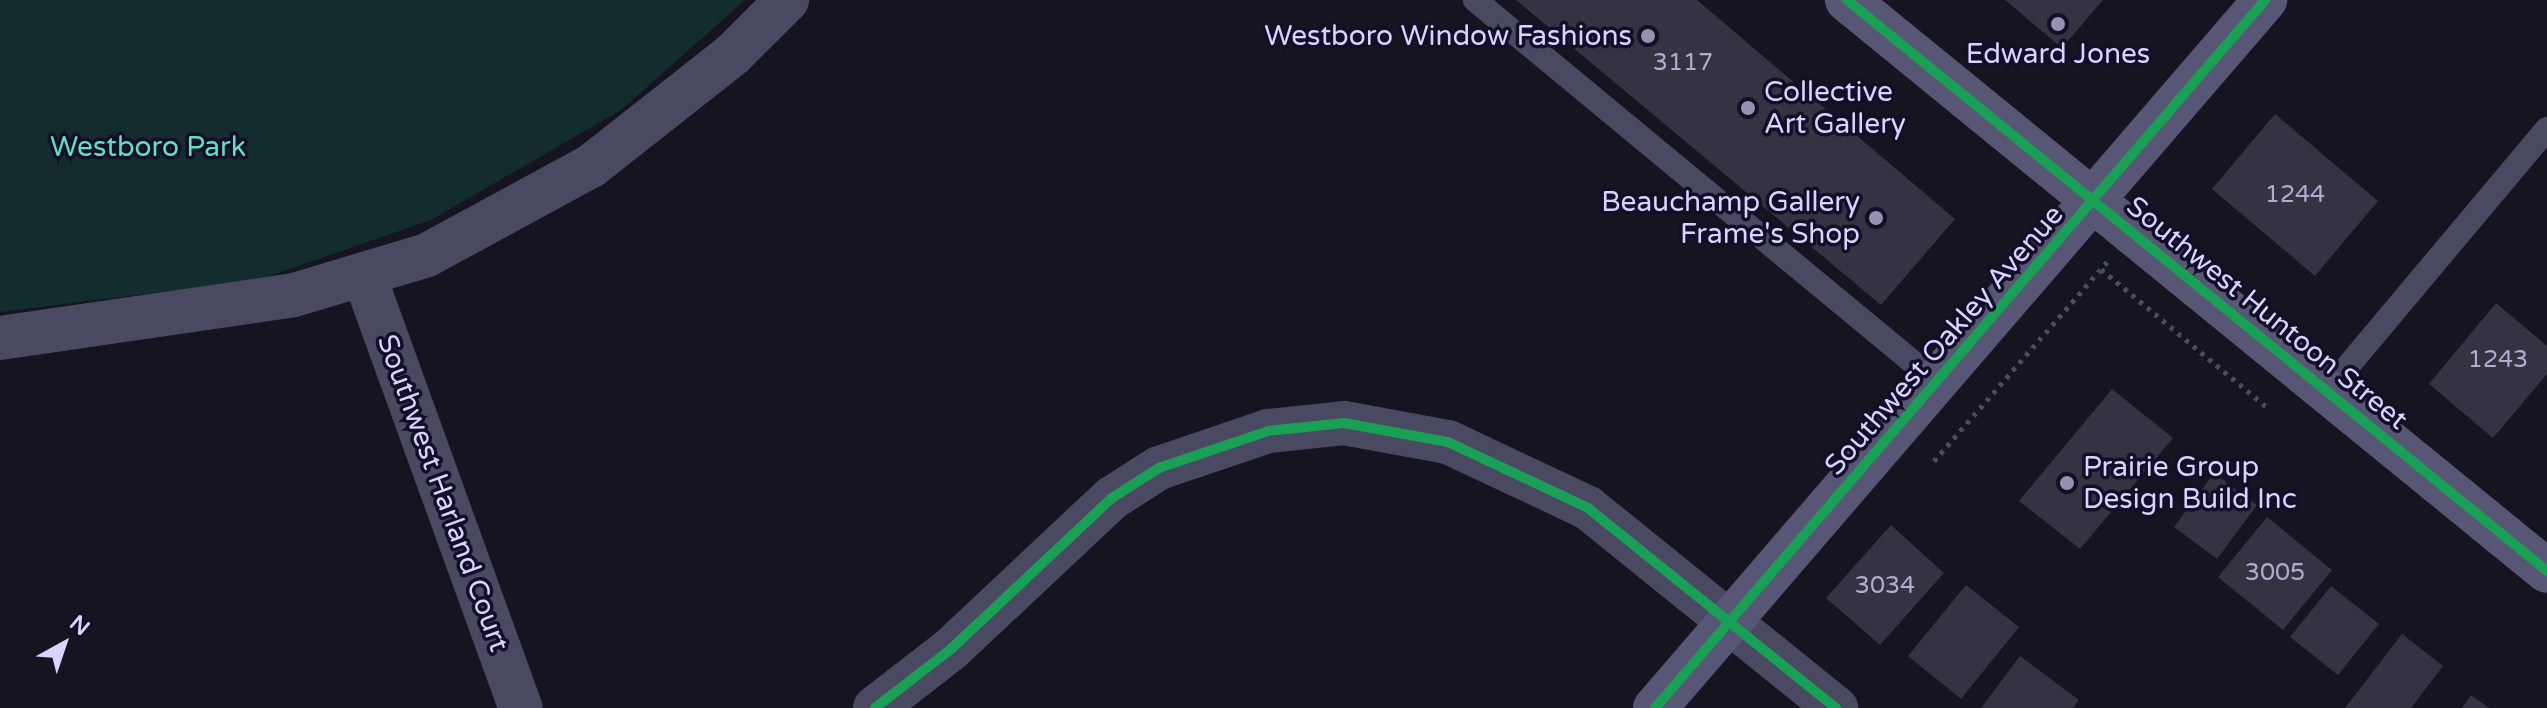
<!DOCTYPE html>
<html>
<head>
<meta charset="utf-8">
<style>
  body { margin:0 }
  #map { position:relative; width:2547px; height:708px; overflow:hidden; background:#161421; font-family:"Varela Round",sans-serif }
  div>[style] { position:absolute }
  .green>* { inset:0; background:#132c2d }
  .building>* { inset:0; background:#343243 }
  .path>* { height:5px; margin-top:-2.5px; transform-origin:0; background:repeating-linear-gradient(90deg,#44505f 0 4px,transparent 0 10px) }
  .lane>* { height:24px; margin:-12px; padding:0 12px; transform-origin:12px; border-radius:12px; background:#4a4962 }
  .street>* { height:44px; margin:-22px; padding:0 22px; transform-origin:22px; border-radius:22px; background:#4a4962 }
  .secondary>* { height:44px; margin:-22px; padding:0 22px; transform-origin:22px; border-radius:22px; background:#575674 }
  .cycleway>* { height:10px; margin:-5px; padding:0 5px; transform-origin:5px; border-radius:5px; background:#1a9f57 }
  .dots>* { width:22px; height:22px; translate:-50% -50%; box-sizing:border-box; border:4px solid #130f26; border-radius:50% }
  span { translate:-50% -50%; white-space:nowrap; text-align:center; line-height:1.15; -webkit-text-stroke:7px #130f26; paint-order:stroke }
  .number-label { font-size:24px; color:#b0acd0 }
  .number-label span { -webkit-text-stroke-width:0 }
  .poi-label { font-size:28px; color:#d9d4ff }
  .right { translate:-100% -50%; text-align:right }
  .left { translate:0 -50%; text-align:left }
  .park-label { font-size:28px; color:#5fe0c0 }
  .street-label { font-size:28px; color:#d9d4ff }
  .north { position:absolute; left:24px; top:604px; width:80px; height:80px; -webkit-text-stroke:6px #130f26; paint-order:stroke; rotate:40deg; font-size:22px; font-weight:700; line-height:32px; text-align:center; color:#d9d4ff }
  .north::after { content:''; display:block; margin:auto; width:28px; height:36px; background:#d9d4ff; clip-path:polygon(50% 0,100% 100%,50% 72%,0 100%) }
</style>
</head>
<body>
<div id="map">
  <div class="green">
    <div style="clip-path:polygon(0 0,745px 0,621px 110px,431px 220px,258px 280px,0 312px)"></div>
  </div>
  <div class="building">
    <div style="clip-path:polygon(1516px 0,1697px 0,1955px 219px,1881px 305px)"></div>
    <div style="clip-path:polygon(2005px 0,2103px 0,2062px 48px)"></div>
    <div style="clip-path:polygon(2275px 114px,2378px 201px,2315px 276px,2212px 189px)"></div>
    <div style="clip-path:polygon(2496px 303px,2547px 346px,2547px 374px,2493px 438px,2429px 384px)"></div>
    <div style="clip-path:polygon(2112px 389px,2173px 438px,2080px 549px,2019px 501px)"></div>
    <div style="clip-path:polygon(2214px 473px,2257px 505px,2217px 559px,2174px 527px)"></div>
    <div style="clip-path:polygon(2267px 517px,2332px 570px,2283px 630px,2218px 577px)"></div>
    <div style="clip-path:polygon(1891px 525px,1944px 573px,1880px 645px,1826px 598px)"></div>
    <div style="clip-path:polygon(1966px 585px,2019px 627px,1961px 699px,1908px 656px)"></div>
    <div style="clip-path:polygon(2331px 586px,2379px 624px,2338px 675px,2290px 637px)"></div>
    <div style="clip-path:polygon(2402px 634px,2443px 666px,2411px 708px,2345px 708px)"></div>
    <div style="clip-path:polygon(2020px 656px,2079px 700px,2073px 708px,1981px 708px)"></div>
    <div style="clip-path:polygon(2471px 695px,2489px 708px,2462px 708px)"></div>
  </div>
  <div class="path">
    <div style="left:2101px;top:269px;width:219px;rotate:39.8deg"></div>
    <div style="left:1934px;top:461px;width:264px;rotate:-49deg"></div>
  </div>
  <div class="lane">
    <div style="left:1475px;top:0;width:601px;rotate:39.6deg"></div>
    <div style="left:2327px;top:391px;width:342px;rotate:-50deg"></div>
  </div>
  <div class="street">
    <div style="left:365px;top:278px;width:457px;rotate:70.1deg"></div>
    <div style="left:0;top:338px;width:297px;rotate:-8.3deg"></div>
    <div style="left:294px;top:295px;width:139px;rotate:-16.7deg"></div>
    <div style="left:427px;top:255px;width:187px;rotate:-28.5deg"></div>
    <div style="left:591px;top:166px;width:179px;rotate:-38.2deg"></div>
    <div style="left:732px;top:55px;width:78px;rotate:-45deg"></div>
    <div style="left:875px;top:708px;width:96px;rotate:-37.8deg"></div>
    <div style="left:951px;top:649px;width:221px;rotate:-43.2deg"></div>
    <div style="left:1112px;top:498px;width:56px;rotate:-32.6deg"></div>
    <div style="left:1159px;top:468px;width:115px;rotate:-18.7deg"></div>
    <div style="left:1268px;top:431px;width:76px;rotate:-6deg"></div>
    <div style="left:1344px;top:423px;width:106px;rotate:10.4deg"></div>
    <div style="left:1448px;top:442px;width:155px;rotate:25.2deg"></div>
    <div style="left:1588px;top:508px;width:319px;rotate:38.9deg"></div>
  </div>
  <div class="secondary">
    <div style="left:1847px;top:0;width:903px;rotate:39.2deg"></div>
    <div style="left:1655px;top:708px;width:935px;rotate:-49.25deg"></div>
  </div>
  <div class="cycleway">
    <div style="left:1847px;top:0;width:903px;rotate:39.2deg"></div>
    <div style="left:875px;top:708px;width:96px;rotate:-37.8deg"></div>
    <div style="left:951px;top:649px;width:221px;rotate:-43.2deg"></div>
    <div style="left:1112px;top:498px;width:56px;rotate:-32.6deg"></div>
    <div style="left:1159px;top:468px;width:115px;rotate:-18.7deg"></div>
    <div style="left:1268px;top:431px;width:76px;rotate:-6deg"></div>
    <div style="left:1344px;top:423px;width:106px;rotate:10.4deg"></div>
    <div style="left:1448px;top:442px;width:155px;rotate:25.2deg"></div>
    <div style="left:1588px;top:508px;width:319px;rotate:38.9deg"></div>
    <div style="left:1655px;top:708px;width:935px;rotate:-49.25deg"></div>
  </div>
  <div class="dots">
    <div style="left:2058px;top:24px;background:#9591b1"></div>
    <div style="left:1648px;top:36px;background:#9591b1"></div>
    <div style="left:1748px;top:108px;background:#9591b1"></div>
    <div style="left:1876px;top:218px;background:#9591b1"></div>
    <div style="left:2067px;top:483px;background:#9591b1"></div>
  </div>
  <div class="number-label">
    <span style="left:1683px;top:63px">3117</span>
    <span style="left:2295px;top:195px">1244</span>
    <span style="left:2498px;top:360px">1243</span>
    <span style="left:2275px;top:573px">3005</span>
    <span style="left:1885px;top:586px">3034</span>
  </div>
  <div class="poi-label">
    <span class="right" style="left:1632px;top:36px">Westboro Window Fashions</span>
    <span style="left:2058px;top:54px">Edward Jones</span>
    <span class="left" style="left:1764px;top:108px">Collective<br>Art Gallery</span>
    <span class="right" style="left:1860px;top:218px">Beauchamp Gallery<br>Frame's Shop</span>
    <span class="left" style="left:2083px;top:483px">Prairie Group<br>Design Build Inc</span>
  </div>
  <div class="park-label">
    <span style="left:148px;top:147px">Westboro Park</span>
  </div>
  <div class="street-label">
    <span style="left:2267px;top:313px;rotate:39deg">Southwest Huntoon Street</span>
    <span style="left:1944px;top:340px;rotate:-49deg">Southwest Oakley Avenue</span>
    <span style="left:443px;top:493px;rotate:70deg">Southwest Harland Court</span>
  </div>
  <div class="north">N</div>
</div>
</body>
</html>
